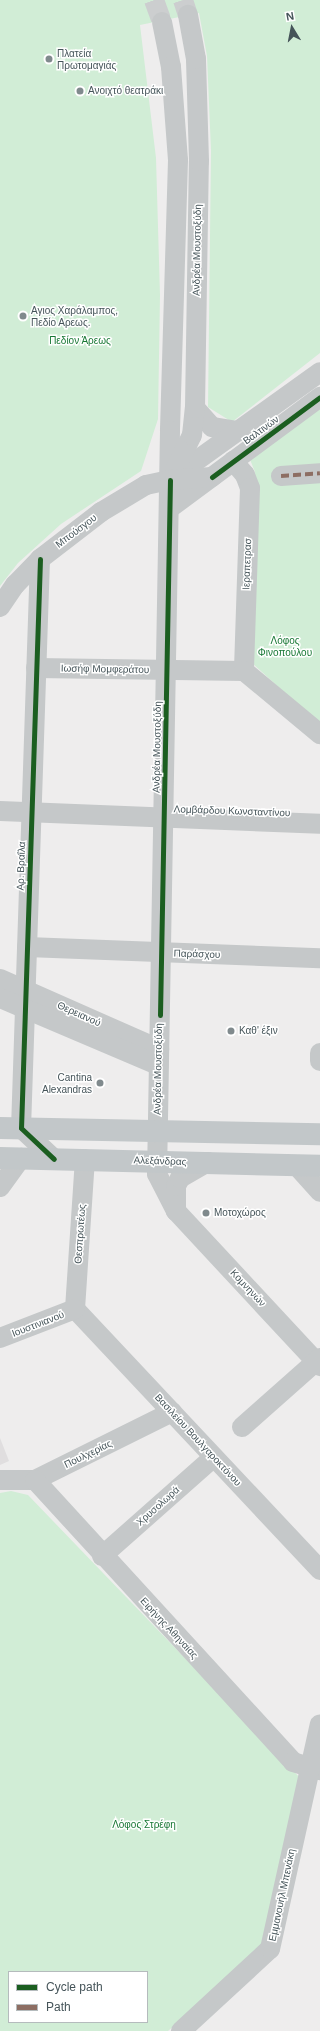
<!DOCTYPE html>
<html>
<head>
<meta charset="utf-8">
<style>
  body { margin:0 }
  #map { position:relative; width:320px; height:2031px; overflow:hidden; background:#eeeded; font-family:Arial,sans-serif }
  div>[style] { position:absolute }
  .education>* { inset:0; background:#e0dedf }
  .green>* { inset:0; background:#d1edd6 }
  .minor-tunnel>* { height:20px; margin-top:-10px; transform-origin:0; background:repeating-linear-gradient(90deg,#cccecf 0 20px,transparent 0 30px) }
  .minor>* { height:20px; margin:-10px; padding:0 10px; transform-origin:10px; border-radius:10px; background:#c5c8c9 }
  .major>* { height:22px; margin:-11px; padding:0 11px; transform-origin:11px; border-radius:11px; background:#c2c7c9 }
  .quiet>* { height:4px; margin-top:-2px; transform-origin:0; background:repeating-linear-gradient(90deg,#8d6e63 0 8px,transparent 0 12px) }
  .cycleway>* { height:5px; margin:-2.5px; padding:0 2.5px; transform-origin:2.5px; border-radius:2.5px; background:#1b5e20 }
  .dots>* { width:11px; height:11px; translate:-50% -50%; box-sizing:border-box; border:2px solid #fff; border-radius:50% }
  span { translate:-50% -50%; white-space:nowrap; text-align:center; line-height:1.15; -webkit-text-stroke:3px #fff; paint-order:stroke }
  .poi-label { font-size:10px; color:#455459 }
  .left { translate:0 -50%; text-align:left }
  .right { translate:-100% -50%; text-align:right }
  .street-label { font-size:10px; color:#455459 }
  .park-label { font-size:10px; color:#187835 }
  .legend { position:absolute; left:8px; top:1971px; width:140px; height:52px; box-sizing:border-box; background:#fff; border:1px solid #b5bbbd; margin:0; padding:5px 7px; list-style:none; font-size:12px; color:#455459 }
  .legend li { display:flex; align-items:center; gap:8px; height:20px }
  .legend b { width:20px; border:1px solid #b5bbbd }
  .north { position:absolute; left:272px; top:8px; width:40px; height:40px; -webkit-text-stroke:3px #fff; paint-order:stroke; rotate:350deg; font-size:11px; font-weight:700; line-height:16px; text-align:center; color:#455459 }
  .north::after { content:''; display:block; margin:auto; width:14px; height:18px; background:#455459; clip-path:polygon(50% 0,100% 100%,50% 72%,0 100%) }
</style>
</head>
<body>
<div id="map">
  <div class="education">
    <div style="clip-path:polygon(0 1438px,9px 1461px,0 1465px)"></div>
  </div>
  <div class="green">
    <div style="clip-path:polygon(0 0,320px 0,320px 353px,232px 422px,208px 407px,211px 151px,207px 56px,199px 13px,140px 25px,156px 158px,160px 295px,158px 419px,141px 471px,61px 524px,18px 563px,0 586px)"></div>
    <div style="clip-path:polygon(320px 405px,320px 725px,250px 661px,255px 472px,249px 457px)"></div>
    <div style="clip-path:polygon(evenodd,11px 1491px,28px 1495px,303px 1781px,265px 1945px,168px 2031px,0 2031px,0 1493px,11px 1491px,9px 1972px,147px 1972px,147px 2022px,9px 2022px,9px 1972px)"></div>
  </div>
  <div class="minor-tunnel">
    <div style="left:154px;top:0;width:23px;rotate:70deg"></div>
    <div style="left:183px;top:0;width:16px;rotate:72deg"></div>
  </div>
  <div class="minor">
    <div style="left:162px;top:22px;width:46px;rotate:78.7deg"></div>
    <div style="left:171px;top:67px;width:93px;rotate:85.7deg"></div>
    <div style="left:178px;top:160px;width:271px;rotate:91.7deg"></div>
    <div style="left:170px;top:431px;width:743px;rotate:91deg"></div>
    <div style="left:157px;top:1174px;width:42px;rotate:62.8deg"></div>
    <div style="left:176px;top:1211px;width:212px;rotate:47.1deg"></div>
    <div style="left:195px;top:408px;width:25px;rotate:48deg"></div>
    <div style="left:212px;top:427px;width:26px;rotate:9deg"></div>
    <div style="left:233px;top:461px;width:18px;rotate:49deg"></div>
    <div style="left:245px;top:475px;width:14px;rotate:69deg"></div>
    <div style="left:250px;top:488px;width:183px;rotate:91.9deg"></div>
    <div style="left:175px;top:476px;width:178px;rotate:-35.6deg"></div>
    <div style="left:281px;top:476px;width:39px;rotate:-4deg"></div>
    <div style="left:171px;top:478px;width:48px;rotate:-64deg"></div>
    <div style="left:192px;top:435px;width:27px;rotate:-84deg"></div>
    <div style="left:195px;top:408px;width:247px;rotate:-89.1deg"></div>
    <div style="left:199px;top:161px;width:102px;rotate:-91.7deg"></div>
    <div style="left:196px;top:59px;width:45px;rotate:-100.3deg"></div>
    <div style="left:170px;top:508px;width:187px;rotate:-36.5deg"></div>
    <div style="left:40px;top:559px;width:569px;rotate:91.91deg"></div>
    <div style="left:21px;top:1128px;width:45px;rotate:43.2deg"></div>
    <div style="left:0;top:607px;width:27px;rotate:-56deg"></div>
    <div style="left:15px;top:585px;width:36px;rotate:-46deg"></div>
    <div style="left:40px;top:559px;width:77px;rotate:-37.6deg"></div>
    <div style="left:101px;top:512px;width:52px;rotate:-31deg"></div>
    <div style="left:146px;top:485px;width:25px;rotate:-12deg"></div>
    <div style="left:170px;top:480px;width:42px;rotate:-4.1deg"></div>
    <div style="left:36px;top:668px;width:208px;rotate:0.8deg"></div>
    <div style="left:244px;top:671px;width:99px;rotate:39.7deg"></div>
    <div style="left:0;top:811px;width:320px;rotate:2.3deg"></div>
    <div style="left:27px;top:947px;width:293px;rotate:2.2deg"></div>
    <div style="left:0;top:979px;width:174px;rotate:23.8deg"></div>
    <div style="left:0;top:998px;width:172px;rotate:23deg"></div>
    <div style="left:320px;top:1061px;width:8px;rotate:-90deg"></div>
    <div style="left:296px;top:1165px;width:36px;rotate:48deg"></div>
    <div style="left:0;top:1187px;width:36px;rotate:-54deg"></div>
    <div style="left:176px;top:1211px;width:25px;rotate:-90deg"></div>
    <div style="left:176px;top:1186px;width:9px;rotate:-63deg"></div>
    <div style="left:180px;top:1178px;width:32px;rotate:-30deg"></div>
    <div style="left:75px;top:1309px;width:358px;rotate:46.8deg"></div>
    <div style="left:75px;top:1309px;width:150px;rotate:-86.2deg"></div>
    <div style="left:0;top:1338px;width:80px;rotate:-21.1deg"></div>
    <div style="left:242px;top:1427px;width:104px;rotate:-41.5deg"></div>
    <div style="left:0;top:1480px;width:35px"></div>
    <div style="left:35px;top:1480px;width:153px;rotate:-26.4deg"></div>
    <div style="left:35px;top:1480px;width:382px;rotate:47.5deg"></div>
    <div style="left:293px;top:1762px;width:28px;rotate:17deg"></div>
    <div style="left:102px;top:1556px;width:149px;rotate:-41.5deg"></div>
    <div style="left:181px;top:2031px;width:121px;rotate:-42.7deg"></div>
    <div style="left:270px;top:1949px;width:230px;rotate:-77.5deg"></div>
  </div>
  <div class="major">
    <div style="left:0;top:1128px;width:320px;rotate:1.1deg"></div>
    <div style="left:0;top:1158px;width:320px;rotate:1.4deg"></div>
  </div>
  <div class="quiet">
    <div style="left:281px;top:476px;width:39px;rotate:-4deg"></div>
  </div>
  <div class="cycleway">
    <div style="left:212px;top:477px;width:134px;rotate:-36.5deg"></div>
    <div style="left:40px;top:559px;width:569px;rotate:91.91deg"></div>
    <div style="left:21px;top:1128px;width:45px;rotate:43.2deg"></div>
    <div style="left:160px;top:1015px;width:535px;rotate:-88.93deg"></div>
  </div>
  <div class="dots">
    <div style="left:49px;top:59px;background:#808a8d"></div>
    <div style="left:80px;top:91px;background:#808a8d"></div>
    <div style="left:23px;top:316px;background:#808a8d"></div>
    <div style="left:231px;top:1031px;background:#808a8d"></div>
    <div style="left:100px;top:1083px;background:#808a8d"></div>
    <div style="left:206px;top:1213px;background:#808a8d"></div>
  </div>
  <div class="poi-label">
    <span class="left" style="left:57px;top:59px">Πλατεία<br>Πρωτομαγιάς</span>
    <span class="left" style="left:88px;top:91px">Ανοιχτό θεατράκι</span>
    <span class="left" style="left:31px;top:316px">Αγιος Χαράλαμπος,<br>Πεδίο Αρεως.</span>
    <span class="left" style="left:239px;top:1031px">Καθ' έξιν</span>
    <span class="right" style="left:92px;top:1083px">Cantina<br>Alexandras</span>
    <span class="left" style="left:214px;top:1213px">Μοτοχώρος</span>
  </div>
  <div class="street-label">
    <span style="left:197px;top:250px;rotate:-89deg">Ανδρέα Μουστοξύδη</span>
    <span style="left:261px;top:430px;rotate:-36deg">Βαλτινών</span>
    <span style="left:76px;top:531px;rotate:-37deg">Μπούσγου</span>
    <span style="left:247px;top:564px;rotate:-88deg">Ιεραπετρασ</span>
    <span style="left:105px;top:669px;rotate:1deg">Ιωσήφ Μομφεράτου</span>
    <span style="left:157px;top:747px;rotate:-89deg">Ανδρέα Μουστοξύδη</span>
    <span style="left:232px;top:811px;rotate:2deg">Λομβάρδου Κωνσταντίνου</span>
    <span style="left:21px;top:866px;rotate:-88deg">Αρ. Βραΐλα</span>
    <span style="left:197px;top:954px;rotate:2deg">Παράσχου</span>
    <span style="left:79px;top:1014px;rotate:24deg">Θερειανού</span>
    <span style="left:158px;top:1069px;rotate:-89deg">Ανδρέα Μουστοξύδη</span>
    <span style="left:160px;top:1161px;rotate:2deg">Αλεξάνδρας</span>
    <span style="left:80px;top:1234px;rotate:-86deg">Θεσπρωτέως</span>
    <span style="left:248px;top:1288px;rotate:47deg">Κομνηνών</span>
    <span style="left:38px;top:1324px;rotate:-21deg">Ιουστινιανού</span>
    <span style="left:198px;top:1440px;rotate:47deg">Βασιλείου Βουλγαροκτόνου</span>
    <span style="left:88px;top:1454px;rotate:-26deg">Πουλχερίας</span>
    <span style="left:158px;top:1506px;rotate:-42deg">Χρυσολωρά</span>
    <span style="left:169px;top:1628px;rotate:47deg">Ειρήνης Αθηναίας</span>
    <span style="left:282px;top:1895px;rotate:-78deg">Εμμανουήλ Μπενάκη</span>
  </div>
  <div class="park-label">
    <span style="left:80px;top:341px">Πεδίον Άρεως</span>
    <span style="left:285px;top:646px">Λόφος<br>Φινοπούλου</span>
    <span style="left:144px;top:1825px">Λόφος Στρέφη</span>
  </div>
  <ul class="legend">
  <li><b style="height:5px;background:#1b5e20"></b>Cycle path</li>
  <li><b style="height:5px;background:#8d6e63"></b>Path</li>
  </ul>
  <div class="north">N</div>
</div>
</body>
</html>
